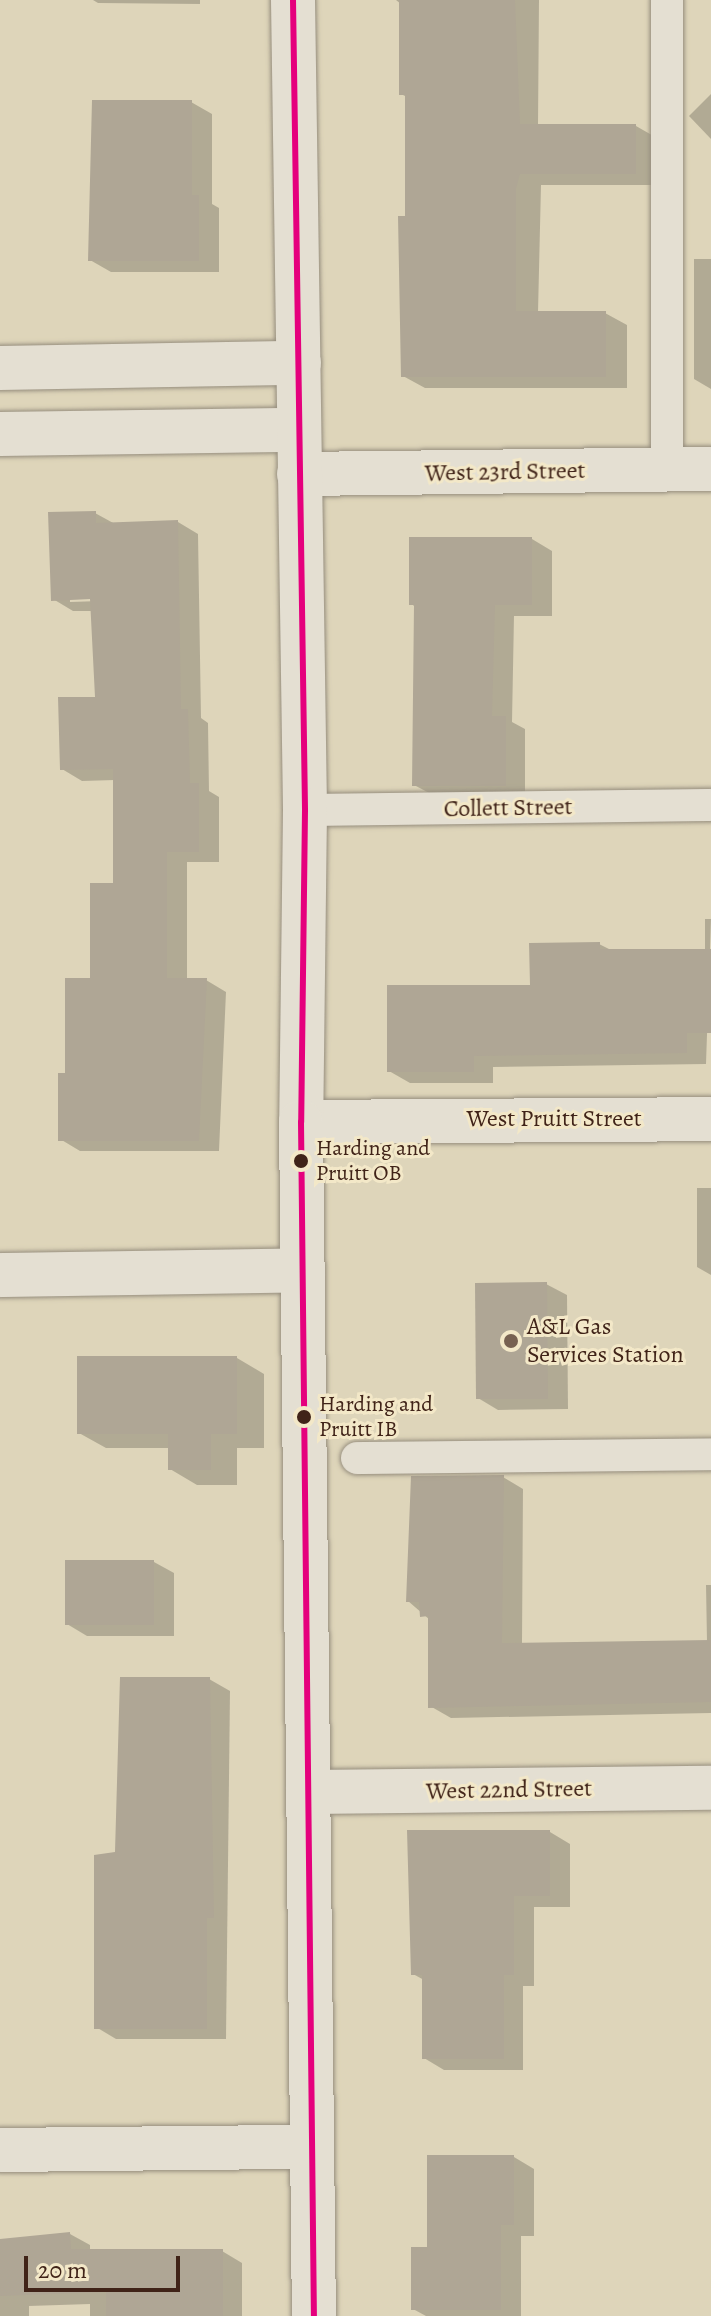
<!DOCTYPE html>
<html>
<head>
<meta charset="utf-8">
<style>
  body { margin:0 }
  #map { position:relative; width:711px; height:2316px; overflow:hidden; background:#ded5ba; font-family:Alegreya,serif }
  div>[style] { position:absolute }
  .shadow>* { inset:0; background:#0003 }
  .building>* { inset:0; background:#afa695 }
  .roads { filter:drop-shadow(0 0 2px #968e7e) drop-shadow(0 0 2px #968e7e) }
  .service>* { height:32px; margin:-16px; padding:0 16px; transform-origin:16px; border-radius:16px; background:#e4dfd2 }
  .minor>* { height:44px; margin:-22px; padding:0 22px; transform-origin:22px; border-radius:22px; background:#e4dfd2 }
  .tertiary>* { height:44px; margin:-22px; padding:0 22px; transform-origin:22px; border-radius:22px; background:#e4dfd2 }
  .bus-1>* { height:6px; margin:-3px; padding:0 3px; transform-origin:3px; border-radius:3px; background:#e5007d }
  .dots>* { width:22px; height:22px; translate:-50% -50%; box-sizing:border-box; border:4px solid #f3e8c8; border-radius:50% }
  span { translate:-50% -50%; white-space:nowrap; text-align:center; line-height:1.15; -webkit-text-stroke:6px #f3e8c8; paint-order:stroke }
  .bus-label { font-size:22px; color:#402318 }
  .left { translate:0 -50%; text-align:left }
  .street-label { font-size:24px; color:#402318 }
  .poi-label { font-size:24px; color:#402318 }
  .scale { position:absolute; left:24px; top:2256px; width:156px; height:36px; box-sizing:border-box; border:4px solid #402318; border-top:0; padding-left:10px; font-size:24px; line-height:28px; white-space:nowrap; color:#402318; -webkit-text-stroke:6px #f3e8c8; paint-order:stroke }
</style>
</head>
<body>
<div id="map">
  <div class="shadow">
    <div style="clip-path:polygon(93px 0,200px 0,200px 4px,98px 3px)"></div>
    <div style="clip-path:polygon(396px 0,539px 0,538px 126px,636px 126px,657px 138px,657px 185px,541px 185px,538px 313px,605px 313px,627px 325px,627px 388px,425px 388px,403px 376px,407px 97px,401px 94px,401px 4px)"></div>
    <div style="clip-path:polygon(711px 94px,711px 139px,689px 116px)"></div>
    <div style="clip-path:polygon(191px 102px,212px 114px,212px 204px,219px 208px,219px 272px,111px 272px,90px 260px)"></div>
    <div style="clip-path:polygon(694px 259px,711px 259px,711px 389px,694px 379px)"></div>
    <div style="clip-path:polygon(evenodd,95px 513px,115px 524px,178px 522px,198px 534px,201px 718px,208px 723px,209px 791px,219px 797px,219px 862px,187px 862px,187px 980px,206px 980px,226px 992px,219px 1151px,80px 1151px,60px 1139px,67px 1075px,115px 885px,115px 780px,82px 781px,62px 769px,97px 699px,93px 611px,73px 611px,53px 599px,95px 513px,100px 597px,100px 601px,70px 602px,70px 598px,100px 597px)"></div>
    <div style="clip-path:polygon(532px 539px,552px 551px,552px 616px,514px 616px,512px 722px,525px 729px,525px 796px,435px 796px,414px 785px,416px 607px,411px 604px)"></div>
    <div style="clip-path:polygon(705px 919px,711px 919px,706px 1064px,493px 1067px,493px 1083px,410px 1083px,389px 1071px,599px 944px,613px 951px,705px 951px)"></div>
    <div style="clip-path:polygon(697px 1188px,711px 1188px,711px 1275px,697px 1267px)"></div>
    <div style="clip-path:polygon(546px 1284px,567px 1295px,568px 1409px,498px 1410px,478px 1398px)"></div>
    <div style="clip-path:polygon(237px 1358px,264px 1374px,264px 1448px,237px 1448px,237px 1485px,197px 1485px,170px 1469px,170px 1448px,106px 1448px,79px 1433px)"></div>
    <div style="clip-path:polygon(503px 1477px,523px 1489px,522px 1645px,707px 1642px,706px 1585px,711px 1585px,711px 1713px,451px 1718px,430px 1706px,430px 1620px,408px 1601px)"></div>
    <div style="clip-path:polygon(154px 1562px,174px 1573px,174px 1636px,87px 1636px,67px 1624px)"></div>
    <div style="clip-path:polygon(209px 1679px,230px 1691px,226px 2039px,116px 2039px,96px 2027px,117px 1854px)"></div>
    <div style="clip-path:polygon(550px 1832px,570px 1844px,570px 1907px,534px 1907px,534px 1986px,523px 1986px,523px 2070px,444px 2070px,424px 2058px,424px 1980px,413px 1974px)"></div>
    <div style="clip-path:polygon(514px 2157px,534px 2169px,534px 2236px,521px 2236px,521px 2316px,426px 2316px,413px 2309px,429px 2249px)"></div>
    <div style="clip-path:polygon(70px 2234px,90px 2245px,90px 2251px,222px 2251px,242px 2263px,242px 2316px,90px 2316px,90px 2304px,29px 2306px,29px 2316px,0 2316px,0 2241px)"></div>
  </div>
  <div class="building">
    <div style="clip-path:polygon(399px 0,515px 0,520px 124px,636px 124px,636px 174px,520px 174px,516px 189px,516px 311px,606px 311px,606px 377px,401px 377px,398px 216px,405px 216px,405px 95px,399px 95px)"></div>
    <div style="clip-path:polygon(92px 100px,192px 100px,192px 195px,199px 195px,199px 261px,88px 261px)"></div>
    <div style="clip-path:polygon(96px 511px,96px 523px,178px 520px,181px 709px,188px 709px,190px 783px,199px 783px,199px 852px,167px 852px,167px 978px,207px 978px,199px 1141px,58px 1141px,58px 1073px,65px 1073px,65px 978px,90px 978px,90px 883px,113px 883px,113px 769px,60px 770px,58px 697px,95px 697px,90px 599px,51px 601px,48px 512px)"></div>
    <div style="clip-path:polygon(409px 537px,532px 537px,532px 605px,495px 605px,492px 716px,506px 716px,506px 786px,412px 786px,414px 605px,409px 605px)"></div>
    <div style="clip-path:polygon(600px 942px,600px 949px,711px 949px,711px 1033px,687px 1033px,687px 1053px,474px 1056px,474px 1072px,387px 1072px,387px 985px,530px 985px,529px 943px)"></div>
    <div style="clip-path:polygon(547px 1282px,548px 1399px,476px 1399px,475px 1283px)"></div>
    <div style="clip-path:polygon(77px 1356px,237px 1356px,237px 1434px,211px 1434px,211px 1470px,168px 1470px,168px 1434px,77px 1434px)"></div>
    <div style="clip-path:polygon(504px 1475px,502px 1643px,711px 1640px,711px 1702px,428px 1708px,428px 1616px,420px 1617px,419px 1602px,406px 1602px,411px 1476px)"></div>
    <div style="clip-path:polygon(65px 1560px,154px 1560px,154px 1625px,65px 1625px)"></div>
    <div style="clip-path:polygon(120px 1677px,210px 1677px,214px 1918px,207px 1918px,207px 2029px,94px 2029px,94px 1855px,115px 1852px)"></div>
    <div style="clip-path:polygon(407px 1830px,550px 1830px,550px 1896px,514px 1896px,514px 1975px,504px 1975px,504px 2059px,422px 2059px,422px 1975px,411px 1975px)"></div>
    <div style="clip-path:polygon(427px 2155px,514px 2155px,514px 2225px,501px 2225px,501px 2310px,411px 2310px,411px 2247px,427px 2247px)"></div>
    <div style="clip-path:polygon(70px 2232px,71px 2249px,223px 2249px,223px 2316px,106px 2316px,106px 2292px,0 2296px,0 2239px)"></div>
  </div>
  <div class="roads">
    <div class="service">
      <div style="left:667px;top:0;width:470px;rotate:90deg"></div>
      <div style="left:305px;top:810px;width:406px;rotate:-0.7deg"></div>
      <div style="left:357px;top:1458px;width:354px;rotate:-0.6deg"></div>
    </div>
    <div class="minor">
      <div style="left:0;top:368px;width:299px;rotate:-1deg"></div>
      <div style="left:0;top:434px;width:299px;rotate:-0.8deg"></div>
      <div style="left:299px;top:474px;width:412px;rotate:-0.7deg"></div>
      <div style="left:301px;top:1122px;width:410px;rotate:-0.4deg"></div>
      <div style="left:0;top:1275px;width:303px;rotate:-0.9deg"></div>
      <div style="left:308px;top:1792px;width:403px;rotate:-0.6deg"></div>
      <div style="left:0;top:2150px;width:312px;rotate:-0.6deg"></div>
    </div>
    <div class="tertiary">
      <div style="left:293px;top:0;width:810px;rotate:89.15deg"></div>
      <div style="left:305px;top:810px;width:312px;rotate:90.7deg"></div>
      <div style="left:301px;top:1122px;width:1194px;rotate:89.38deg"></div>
    </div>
  </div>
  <div class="bus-1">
    <div style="left:293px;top:0;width:810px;rotate:89.15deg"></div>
    <div style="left:305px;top:810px;width:312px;rotate:90.7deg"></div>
    <div style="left:301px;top:1122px;width:1194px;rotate:89.38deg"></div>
  </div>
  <div class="dots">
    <div style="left:301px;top:1161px;background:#402318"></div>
    <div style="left:511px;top:1341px;background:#776151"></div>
    <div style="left:304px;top:1417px;background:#402318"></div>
  </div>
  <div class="bus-label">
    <span class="left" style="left:316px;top:1161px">Harding and<br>Pruitt OB</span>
    <span class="left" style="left:319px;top:1417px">Harding and<br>Pruitt IB</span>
  </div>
  <div class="street-label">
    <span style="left:505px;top:472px;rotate:-1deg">West 23rd Street</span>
    <span style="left:508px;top:808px;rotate:-1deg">Collett Street</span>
    <span style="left:554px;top:1119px">West Pruitt Street</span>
    <span style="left:509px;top:1790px;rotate:-1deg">West 22nd Street</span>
  </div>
  <div class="poi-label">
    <span class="left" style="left:527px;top:1341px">A&amp;L Gas<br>Services Station</span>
  </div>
  <div class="scale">20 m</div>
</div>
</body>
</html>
